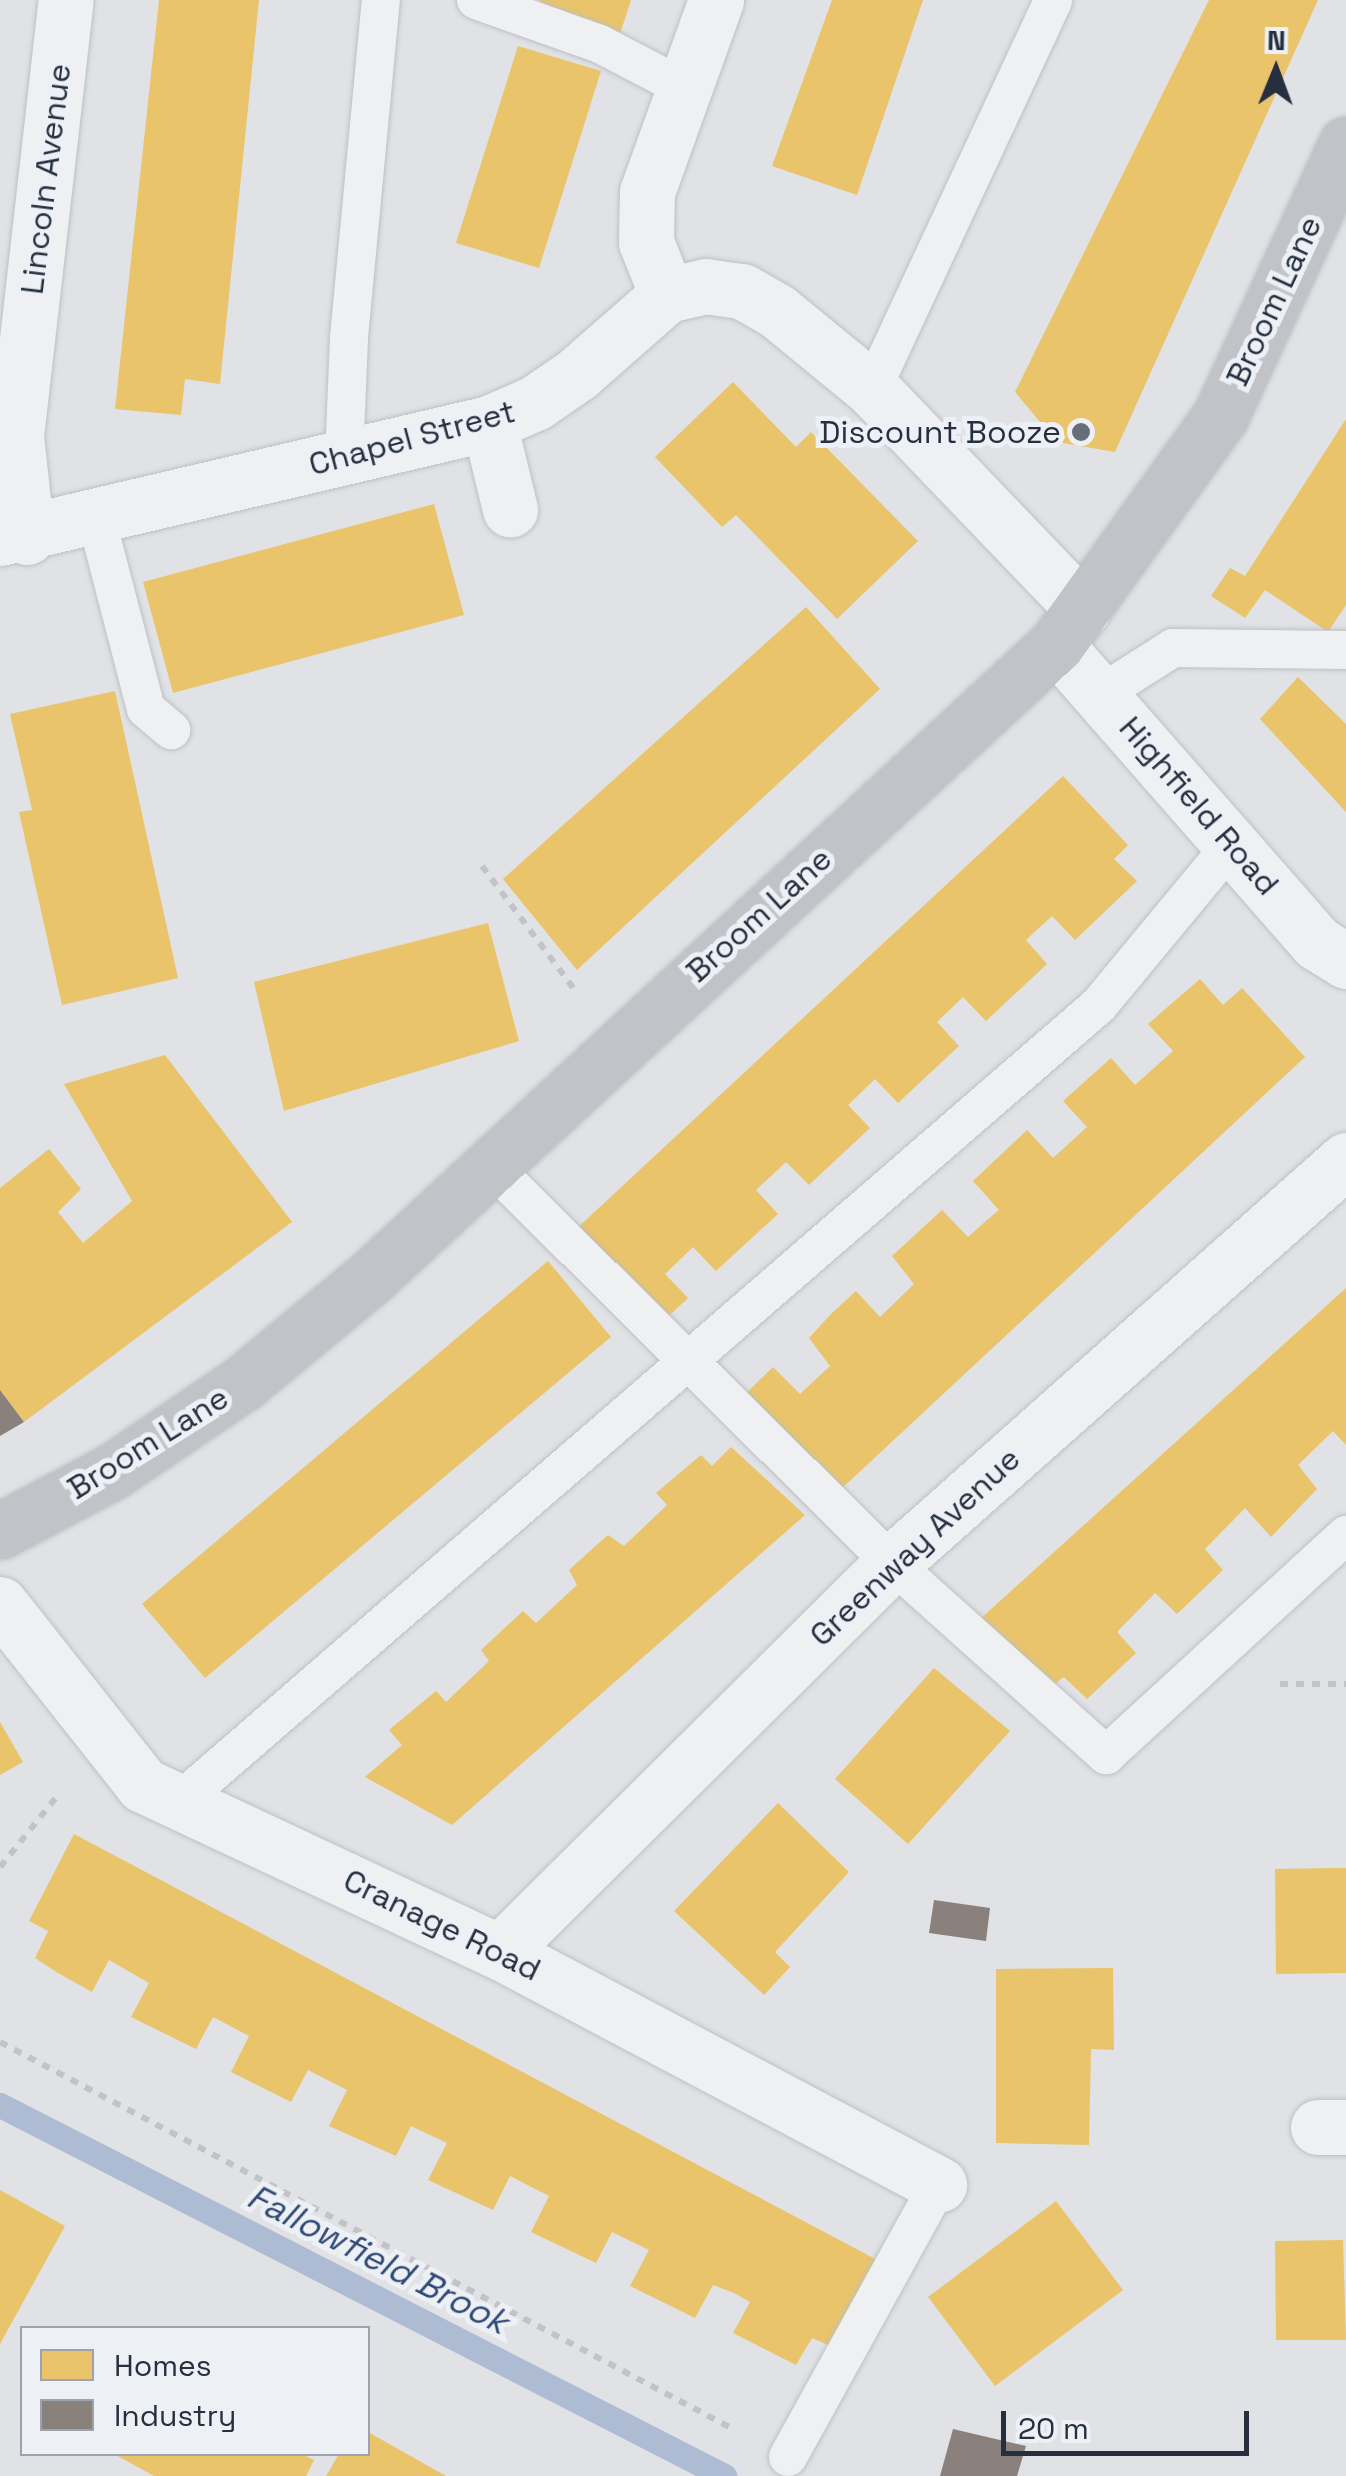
<!DOCTYPE html>
<html>
<head>
<meta charset="utf-8">
<style>
  body { margin:0 }
  #map { position:relative; width:1346px; height:2476px; overflow:hidden; background:#e0e2e5; font-family:"Space Grotesk",sans-serif }
  div>[style] { position:absolute }
  .homes>* { inset:0; background:#e9c46a }
  .industry>* { inset:0; background:#8a817c }
  .stream>* { height:25px; margin:-12.5px; padding:0 12.5px; transform-origin:12.5px; border-radius:12.5px; background:#adbcd2 }
  .path>* { height:6px; margin-top:-3px; transform-origin:0; background:repeating-linear-gradient(90deg,#c2c3c8 0 8px,transparent 0 16px) }
  .roads { filter:drop-shadow(0 0 2px #bec0c3) drop-shadow(0 0 2px #bec0c3) }
  .service>* { height:38px; margin:-19px; padding:0 19px; transform-origin:19px; border-radius:19px; background:#eff0f2 }
  .minor>* { height:55px; margin:-27.5px; padding:0 27.5px; transform-origin:27.5px; border-radius:27.5px; background:#eff0f2 }
  .secondary>* { height:55px; margin:-27.5px; padding:0 27.5px; transform-origin:27.5px; border-radius:27.5px; background:#c1c3c8 }
  .dots>* { width:28px; height:28px; translate:-50% -50%; box-sizing:border-box; border:5px solid #edf0f5; border-radius:50% }
  span { translate:-50% -50%; white-space:nowrap; text-align:center; line-height:1.15; -webkit-text-stroke:10px #edf0f5; paint-order:stroke }
  .street-label { font-size:32px; color:#262e3f }
  .poi-label { font-size:32px; color:#262e3f }
  .right { translate:-100% -50%; text-align:right }
  .water-label { font-size:35px; color:#2f4974; font-style:italic }
  .legend { position:absolute; left:20px; top:2326px; width:350px; height:130px; box-sizing:border-box; background:#edf0f5; border:2px solid #9da2ac; margin:0; padding:12px 18px; list-style:none; font-size:30px; color:#262e3f }
  .legend li { display:flex; align-items:center; gap:20px; height:50px }
  .legend b { width:50px; border:2px solid #9da2ac }
  .north { position:absolute; left:1226px; top:20px; width:100px; height:100px; -webkit-text-stroke:8px #edf0f5; paint-order:stroke; rotate:1deg; font-size:28px; font-weight:700; line-height:40px; text-align:center; color:#262e3f }
  .north::after { content:''; display:block; margin:auto; width:35px; height:45px; background:#262e3f; clip-path:polygon(50% 0,100% 100%,50% 72%,0 100%) }
  .scale { position:absolute; left:1001px; top:2411px; width:248px; height:45px; box-sizing:border-box; border:5px solid #262e3f; border-top:0; padding-left:12px; font-size:30px; line-height:35px; white-space:nowrap; color:#262e3f; -webkit-text-stroke:8px #edf0f5; paint-order:stroke }
</style>
</head>
<body>
<div id="map">
  <div class="homes">
    <div style="clip-path:polygon(159px 0,259px 0,220px 384px,185px 379px,181px 415px,115px 409px)"></div>
    <div style="clip-path:polygon(540px 0,631px 0,619px 37px,536px 11px)"></div>
    <div style="clip-path:polygon(832px 0,923px 0,857px 195px,772px 166px)"></div>
    <div style="clip-path:polygon(1209px 0,1318px 0,1115px 452px,1057px 442px,1015px 392px)"></div>
    <div style="clip-path:polygon(518px 46px,601px 71px,539px 268px,456px 243px)"></div>
    <div style="clip-path:polygon(733px 382px,796px 447px,811px 432px,918px 541px,837px 619px,736px 515px,722px 527px,655px 457px)"></div>
    <div style="clip-path:polygon(1346px 419px,1346px 605px,1328px 632px,1265px 590px,1245px 618px,1211px 596px,1230px 568px,1245px 576px)"></div>
    <div style="clip-path:polygon(434px 504px,464px 615px,173px 693px,143px 582px)"></div>
    <div style="clip-path:polygon(806px 607px,880px 689px,577px 970px,503px 879px)"></div>
    <div style="clip-path:polygon(1298px 677px,1346px 724px,1346px 812px,1260px 719px)"></div>
    <div style="clip-path:polygon(115px 691px,178px 978px,62px 1005px,19px 812px,32px 810px,10px 714px)"></div>
    <div style="clip-path:polygon(1063px 776px,1128px 845px,1114px 859px,1137px 881px,1075px 940px,1052px 916px,1040px 927px,1026px 940px,1047px 964px,986px 1021px,963px 997px,937px 1022px,959px 1046px,898px 1103px,875px 1079px,848px 1105px,870px 1128px,809px 1185px,786px 1162px,756px 1190px,778px 1214px,716px 1271px,693px 1247px,665px 1274px,688px 1298px,660px 1324px,573px 1232px)"></div>
    <div style="clip-path:polygon(488px 923px,519px 1041px,284px 1111px,254px 982px)"></div>
    <div style="clip-path:polygon(1200px 979px,1223px 1005px,1242px 988px,1305px 1057px,838px 1492px,738px 1401px,773px 1367px,800px 1394px,830px 1366px,809px 1338px,831px 1314px,856px 1291px,880px 1317px,914px 1284px,892px 1256px,942px 1210px,968px 1237px,987px 1220px,999px 1210px,973px 1181px,1027px 1130px,1053px 1158px,1087px 1127px,1063px 1101px,1111px 1058px,1135px 1085px,1155px 1067px,1173px 1051px,1148px 1024px)"></div>
    <div style="clip-path:polygon(165px 1055px,292px 1222px,24px 1422px,0 1390px,0 1188px,49px 1149px,81px 1189px,58px 1212px,83px 1243px,132px 1201px,64px 1084px)"></div>
    <div style="clip-path:polygon(548px 1261px,611px 1337px,205px 1678px,142px 1604px)"></div>
    <div style="clip-path:polygon(1346px 1288px,1346px 1445px,1333px 1431px,1298px 1465px,1317px 1489px,1271px 1537px,1245px 1508px,1205px 1549px,1223px 1570px,1177px 1614px,1155px 1593px,1117px 1632px,1136px 1653px,1087px 1699px,1064px 1677px,1053px 1685px,979px 1620px)"></div>
    <div style="clip-path:polygon(731px 1447px,805px 1515px,452px 1825px,365px 1777px,402px 1745px,389px 1730px,436px 1691px,446px 1702px,489px 1661px,481px 1650px,523px 1611px,536px 1623px,577px 1585px,569px 1570px,591px 1550px,608px 1535px,624px 1546px,667px 1505px,656px 1493px,701px 1455px,712px 1466px)"></div>
    <div style="clip-path:polygon(934px 1668px,1010px 1731px,908px 1844px,835px 1779px)"></div>
    <div style="clip-path:polygon(0 1722px,23px 1762px,0 1775px)"></div>
    <div style="clip-path:polygon(778px 1803px,849px 1872px,775px 1952px,790px 1967px,764px 1995px,674px 1911px)"></div>
    <div style="clip-path:polygon(74px 1834px,879px 2261px,835px 2348px,812px 2338px,796px 2365px,733px 2333px,750px 2302px,734px 2293px,713px 2285px,695px 2318px,630px 2286px,649px 2250px,612px 2232px,596px 2263px,531px 2232px,549px 2196px,510px 2176px,493px 2210px,428px 2180px,447px 2143px,411px 2126px,396px 2156px,329px 2126px,347px 2090px,308px 2070px,291px 2102px,231px 2072px,249px 2036px,213px 2017px,196px 2049px,131px 2017px,149px 1983px,109px 1960px,92px 1992px,58px 1973px,35px 1958px,48px 1931px,29px 1921px)"></div>
    <div style="clip-path:polygon(1336px 1868px,1346px 1868px,1346px 1973px,1276px 1974px,1275px 1869px)"></div>
    <div style="clip-path:polygon(1113px 1968px,1114px 2050px,1091px 2049px,1089px 2145px,996px 2143px,996px 1969px)"></div>
    <div style="clip-path:polygon(0 2190px,65px 2226px,0 2344px)"></div>
    <div style="clip-path:polygon(1056px 2201px,1123px 2290px,995px 2386px,928px 2297px)"></div>
    <div style="clip-path:polygon(1343px 2240px,1346px 2340px,1276px 2340px,1275px 2241px)"></div>
    <div style="clip-path:polygon(368px 2432px,439px 2472px,446px 2476px,326px 2476px,339px 2454px,368px 2454px)"></div>
    <div style="clip-path:polygon(114px 2454px,302px 2454px,314px 2460px,306px 2476px,154px 2476px)"></div>
  </div>
  <div class="industry">
    <div style="clip-path:polygon(0 1390px,24px 1422px,0 1436px)"></div>
    <div style="clip-path:polygon(934px 1900px,990px 1908px,986px 1941px,929px 1933px)"></div>
    <div style="clip-path:polygon(953px 2429px,1026px 2446px,1017px 2476px,940px 2476px)"></div>
  </div>
  <div class="stream">
    <div style="left:0;top:2105px;width:814px;rotate:27.13deg"></div>
  </div>
  <div class="path">
    <div style="left:482px;top:866px;width:159px;rotate:53.2deg"></div>
    <div style="left:1280px;top:1684px;width:66px"></div>
    <div style="left:0;top:1867px;width:92px;rotate:-51.1deg"></div>
    <div style="left:0;top:2042px;width:829px;rotate:27.83deg"></div>
  </div>
  <div class="roads">
    <div class="service">
      <div style="left:476px;top:0;width:132px;rotate:19.5deg"></div>
      <div style="left:600px;top:44px;width:95px;rotate:27.6deg"></div>
      <div style="left:872px;top:389px;width:429px;rotate:-65deg"></div>
      <div style="left:344px;top:458px;width:121px;rotate:-87.6deg"></div>
      <div style="left:349px;top:337px;width:339px;rotate:-84.6deg"></div>
      <div style="left:96px;top:517px;width:198px;rotate:75.4deg"></div>
      <div style="left:146px;top:709px;width:33px;rotate:40deg"></div>
      <div style="left:1102px;top:693px;width:84px;rotate:-32.4deg"></div>
      <div style="left:1173px;top:648px;width:173px;rotate:0.7deg"></div>
      <div style="left:490px;top:1165px;width:566px;rotate:44.71deg"></div>
      <div style="left:892px;top:1563px;width:288px;rotate:41.9deg"></div>
      <div style="left:1106px;top:1755px;width:326px;rotate:-42.5deg"></div>
      <div style="left:181px;top:1800px;width:1214px;rotate:-40.89deg"></div>
      <div style="left:1099px;top:1005px;width:209px;rotate:-50.4deg"></div>
      <div style="left:788px;top:2457px;width:312px;rotate:-61.1deg"></div>
    </div>
    <div class="minor">
      <div style="left:667px;top:295px;width:57px;rotate:-111.6deg"></div>
      <div style="left:646px;top:242px;width:50px;rotate:-88.9deg"></div>
      <div style="left:647px;top:192px;width:204px;rotate:-70.2deg"></div>
      <div style="left:489px;top:423px;width:89px;rotate:76.3deg"></div>
      <div style="left:27px;top:537px;width:102px;rotate:-96.2deg"></div>
      <div style="left:16px;top:436px;width:439px;rotate:-83.5deg"></div>
      <div style="left:0;top:538px;width:502px;rotate:-13.23deg"></div>
      <div style="left:489px;top:423px;width:50px;rotate:-23.5deg"></div>
      <div style="left:535px;top:403px;width:51px;rotate:-34.6deg"></div>
      <div style="left:577px;top:374px;width:120px;rotate:-41.3deg"></div>
      <div style="left:667px;top:295px;width:39px;rotate:-13deg"></div>
      <div style="left:705px;top:286px;width:37px;rotate:8deg"></div>
      <div style="left:742px;top:291px;width:40px;rotate:29.7deg"></div>
      <div style="left:777px;top:311px;width:123px;rotate:39.4deg"></div>
      <div style="left:872px;top:389px;width:305px;rotate:46.2deg"></div>
      <div style="left:1056px;top:645px;width:396px;rotate:48.8deg"></div>
      <div style="left:1317px;top:943px;width:34px;rotate:32deg"></div>
      <div style="left:0;top:1604px;width:231px;rotate:51.7deg"></div>
      <div style="left:143px;top:1785px;width:394px;rotate:25.1deg"></div>
      <div style="left:500px;top:1952px;width:497px;rotate:27.9deg"></div>
      <div style="left:500px;top:1952px;width:552px;rotate:-44.78deg"></div>
      <div style="left:892px;top:1563px;width:607px;rotate:-41.59deg"></div>
      <div style="left:1318px;top:2127px;width:28px"></div>
    </div>
    <div class="secondary">
      <div style="left:0;top:1531px;width:128px;rotate:-28deg"></div>
      <div style="left:113px;top:1471px;width:157px;rotate:-34.1deg"></div>
      <div style="left:243px;top:1383px;width:166px;rotate:-39.6deg"></div>
      <div style="left:371px;top:1277px;width:932px;rotate:-42.7deg"></div>
      <div style="left:1056px;top:645px;width:283px;rotate:-54.3deg"></div>
      <div style="left:1221px;top:415px;width:298px;rotate:-65.2deg"></div>
    </div>
  </div>
  <div class="dots">
    <div style="left:1081px;top:432px;background:#676d79"></div>
  </div>
  <div class="street-label">
    <span style="left:46px;top:179px;rotate:-83deg">Lincoln Avenue</span>
    <span style="left:1274px;top:301px;rotate:-65deg">Broom Lane</span>
    <span style="left:412px;top:438px;rotate:-15deg">Chapel Street</span>
    <span style="left:1199px;top:806px;rotate:49deg">Highfield Road</span>
    <span style="left:759px;top:915px;rotate:-42deg">Broom Lane</span>
    <span style="left:148px;top:1443px;rotate:-32deg">Broom Lane</span>
    <span style="left:915px;top:1547px;rotate:-43deg">Greenway Avenue</span>
    <span style="left:442px;top:1925px;rotate:26deg">Cranage Road</span>
  </div>
  <div class="poi-label">
    <span class="right" style="left:1061px;top:432px">Discount Booze</span>
  </div>
  <div class="water-label">
    <span style="left:378px;top:2259px;rotate:27deg">Fallowfield Brook</span>
  </div>
  <ul class="legend">
  <li><b style="height:28px;background:#e9c46a"></b>Homes</li>
  <li><b style="height:28px;background:#8a817c"></b>Industry</li>
  </ul>
  <div class="north">N</div>
  <div class="scale">20 m</div>
</div>
</body>
</html>
